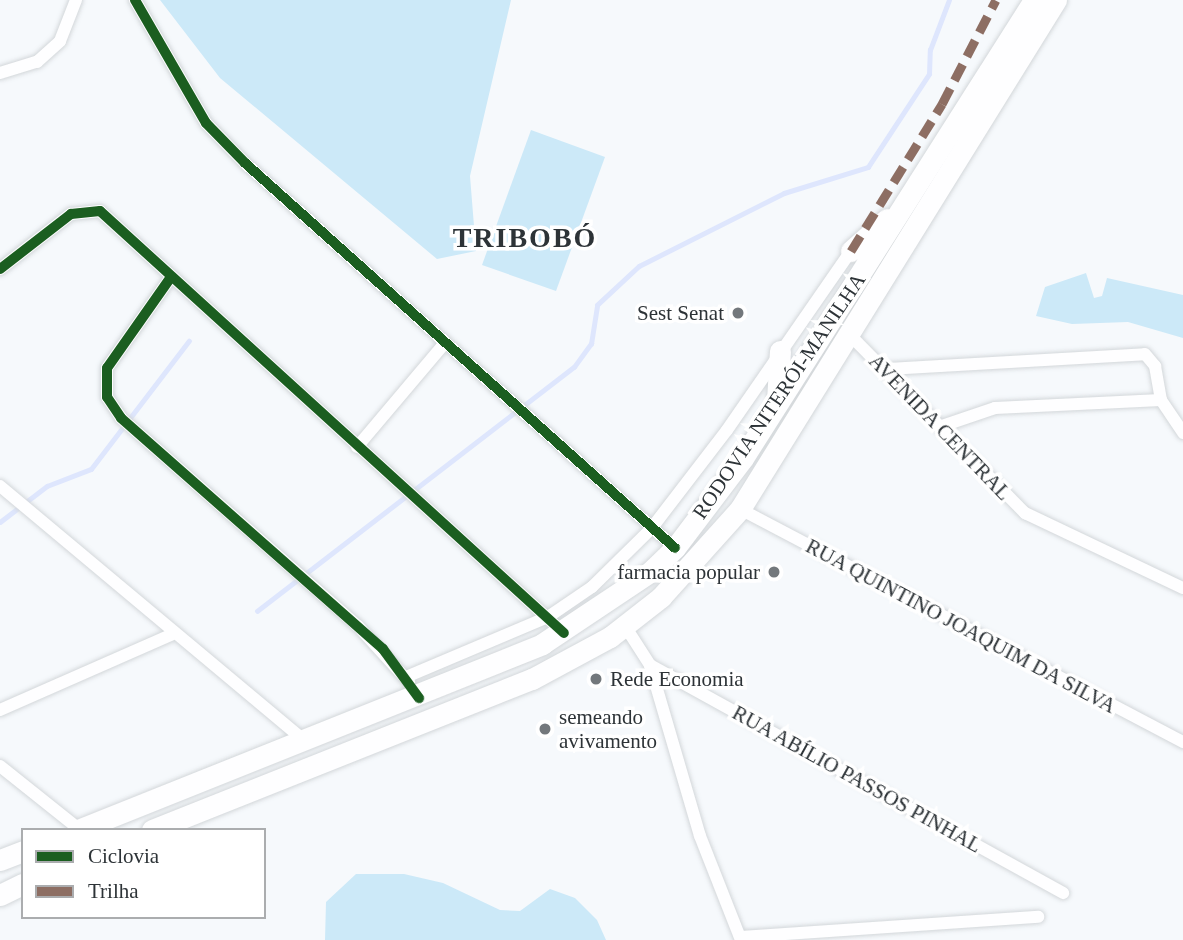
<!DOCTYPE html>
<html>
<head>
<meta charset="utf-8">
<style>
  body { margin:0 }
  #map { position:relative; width:1183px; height:940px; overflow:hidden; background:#f6f9fc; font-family:Georgia,serif }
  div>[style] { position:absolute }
  .green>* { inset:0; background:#cce9f8 }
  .stream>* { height:4.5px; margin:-2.25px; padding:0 2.25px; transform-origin:2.25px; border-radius:2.25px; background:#dee6fd }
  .roads { filter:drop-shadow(0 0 2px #d3d7da) drop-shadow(0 0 2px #d3d7da) }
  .minor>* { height:12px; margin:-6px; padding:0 6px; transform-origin:6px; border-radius:6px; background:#fefeff }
  .trunk>* { height:21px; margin:-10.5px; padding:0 10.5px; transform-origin:10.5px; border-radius:10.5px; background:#fefeff }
  .quiet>* { height:9px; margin-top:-4.5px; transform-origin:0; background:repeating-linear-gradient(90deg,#8d6e63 0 18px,transparent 0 27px) }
  .cycleway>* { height:10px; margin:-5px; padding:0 5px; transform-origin:5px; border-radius:5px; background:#1b5e20 }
  .dots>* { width:19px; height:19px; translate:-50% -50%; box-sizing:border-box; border:4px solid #fff; border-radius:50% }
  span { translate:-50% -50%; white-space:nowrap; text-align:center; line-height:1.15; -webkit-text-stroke:7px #fff; paint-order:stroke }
  .poi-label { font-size:21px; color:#2d3337 }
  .right { translate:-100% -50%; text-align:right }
  .left { translate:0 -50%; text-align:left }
  .street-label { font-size:21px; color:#2d3337 }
  .district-label { font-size:28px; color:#2d3337; font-weight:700; letter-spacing:2px }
  .legend { position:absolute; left:21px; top:828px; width:245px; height:91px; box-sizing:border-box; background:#fff; border:2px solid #abadaf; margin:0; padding:9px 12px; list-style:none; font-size:21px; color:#2d3337 }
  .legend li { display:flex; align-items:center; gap:14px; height:35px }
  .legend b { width:35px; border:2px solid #abadaf }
</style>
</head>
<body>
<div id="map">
  <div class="green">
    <div style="clip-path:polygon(160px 0,511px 0,470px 176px,476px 251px,437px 259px,220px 78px)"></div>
    <div style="clip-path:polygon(531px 130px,605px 157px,556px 291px,482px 265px)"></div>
    <div style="clip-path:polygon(1086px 273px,1094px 298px,1102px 296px,1107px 278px,1183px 295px,1183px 338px,1128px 322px,1072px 324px,1036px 316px,1045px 287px)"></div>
    <div style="clip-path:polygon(356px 874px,404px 874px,443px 883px,500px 910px,520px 911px,550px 889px,575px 898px,597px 920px,606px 940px,325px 940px,326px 902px)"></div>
  </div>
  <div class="stream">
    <div style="left:0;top:522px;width:59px;rotate:-37.5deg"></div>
    <div style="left:47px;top:486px;width:47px;rotate:-21.1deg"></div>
    <div style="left:91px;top:469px;width:161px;rotate:-52.6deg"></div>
    <div style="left:257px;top:611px;width:400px;rotate:-37.6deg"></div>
    <div style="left:574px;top:367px;width:29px;rotate:-54deg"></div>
    <div style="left:591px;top:344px;width:39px;rotate:-81deg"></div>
    <div style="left:597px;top:305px;width:57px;rotate:-42.9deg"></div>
    <div style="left:639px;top:266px;width:162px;rotate:-26.7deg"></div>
    <div style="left:784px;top:193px;width:88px;rotate:-17.2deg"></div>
    <div style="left:868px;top:167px;width:111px;rotate:-56.7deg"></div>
    <div style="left:929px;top:74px;width:24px;rotate:-88deg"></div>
    <div style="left:930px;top:50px;width:53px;rotate:-69.2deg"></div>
  </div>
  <div class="roads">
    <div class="minor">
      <div style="left:135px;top:0;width:142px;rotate:60deg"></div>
      <div style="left:206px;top:123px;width:56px;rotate:45.7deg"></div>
      <div style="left:245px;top:163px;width:577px;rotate:41.84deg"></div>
      <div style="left:0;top:73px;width:39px;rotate:-17deg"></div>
      <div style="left:37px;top:62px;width:31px;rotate:-42deg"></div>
      <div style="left:60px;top:41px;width:44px;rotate:-68.7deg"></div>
      <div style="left:0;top:269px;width:90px;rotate:-37.8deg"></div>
      <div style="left:71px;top:214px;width:29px;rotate:-6deg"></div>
      <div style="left:100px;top:211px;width:627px;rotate:42.29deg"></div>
      <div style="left:171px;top:277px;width:111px;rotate:125.1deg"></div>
      <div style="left:107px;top:368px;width:29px;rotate:90deg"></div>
      <div style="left:107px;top:397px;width:25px;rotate:56deg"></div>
      <div style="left:121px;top:418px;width:315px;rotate:41.3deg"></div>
      <div style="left:358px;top:626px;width:76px;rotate:47.7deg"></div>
      <div style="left:850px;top:335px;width:250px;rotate:45.5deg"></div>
      <div style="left:1025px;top:513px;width:175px;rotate:25.4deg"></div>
      <div style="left:888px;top:369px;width:257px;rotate:-3.3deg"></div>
      <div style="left:1145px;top:354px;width:16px;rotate:50deg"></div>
      <div style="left:1155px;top:366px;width:35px;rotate:80deg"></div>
      <div style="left:1161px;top:400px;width:40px;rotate:56deg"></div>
      <div style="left:942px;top:426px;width:56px;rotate:-18.8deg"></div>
      <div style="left:995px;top:408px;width:166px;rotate:-2.8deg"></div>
      <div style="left:357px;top:447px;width:135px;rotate:-49.8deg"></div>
      <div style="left:0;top:486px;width:400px;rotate:39.9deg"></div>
      <div style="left:740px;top:509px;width:501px;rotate:27.74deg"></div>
      <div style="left:625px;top:626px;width:46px;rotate:57.3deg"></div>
      <div style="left:650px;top:665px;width:178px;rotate:73.7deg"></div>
      <div style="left:700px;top:836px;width:112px;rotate:68.5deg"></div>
      <div style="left:650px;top:665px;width:472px;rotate:28.9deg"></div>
      <div style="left:406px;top:677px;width:154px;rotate:-22.9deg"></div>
      <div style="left:548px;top:617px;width:53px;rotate:-34.3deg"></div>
      <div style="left:592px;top:587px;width:83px;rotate:-44.5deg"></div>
      <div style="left:651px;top:529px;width:125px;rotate:-52.5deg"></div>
      <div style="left:727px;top:430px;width:218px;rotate:-55.3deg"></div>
      <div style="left:0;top:710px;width:187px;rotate:-23.7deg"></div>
      <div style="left:0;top:766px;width:101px;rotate:38.6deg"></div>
      <div style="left:741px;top:937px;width:298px;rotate:-3.9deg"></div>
    </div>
    <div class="trunk">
      <div style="left:851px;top:251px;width:48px;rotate:-41.6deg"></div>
      <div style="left:777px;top:401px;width:50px;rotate:-86.6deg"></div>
      <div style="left:78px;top:830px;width:500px;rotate:-21.8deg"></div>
      <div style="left:542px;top:644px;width:130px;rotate:-33.7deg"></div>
      <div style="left:650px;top:572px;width:35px;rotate:-44deg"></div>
      <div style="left:675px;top:548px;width:113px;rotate:-52.9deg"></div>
      <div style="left:743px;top:458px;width:543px;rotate:-57.57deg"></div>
      <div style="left:152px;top:830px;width:409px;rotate:-21.7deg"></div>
      <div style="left:532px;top:679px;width:89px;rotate:-28.3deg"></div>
      <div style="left:610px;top:637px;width:65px;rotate:-38.1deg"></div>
      <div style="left:661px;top:597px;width:118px;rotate:-48.1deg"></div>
      <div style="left:740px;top:509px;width:599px;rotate:-58.17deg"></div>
      <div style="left:0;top:860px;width:25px;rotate:-21deg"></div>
      <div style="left:0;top:895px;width:25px;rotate:-26deg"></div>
    </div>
  </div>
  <div class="quiet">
    <div style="left:851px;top:251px;width:173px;rotate:-58.2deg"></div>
    <div style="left:942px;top:104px;width:117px;rotate:-62.6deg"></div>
  </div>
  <div class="cycleway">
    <div style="left:135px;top:0;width:142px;rotate:60deg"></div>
    <div style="left:206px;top:123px;width:56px;rotate:45.7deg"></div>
    <div style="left:245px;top:163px;width:577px;rotate:41.84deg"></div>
    <div style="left:0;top:269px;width:90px;rotate:-37.8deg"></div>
    <div style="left:71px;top:214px;width:29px;rotate:-6deg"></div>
    <div style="left:100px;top:211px;width:627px;rotate:42.29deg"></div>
    <div style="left:171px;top:277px;width:111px;rotate:125.1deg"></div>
    <div style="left:107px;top:368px;width:29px;rotate:90deg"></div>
    <div style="left:107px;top:397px;width:25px;rotate:56deg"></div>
    <div style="left:121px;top:418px;width:349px;rotate:41.4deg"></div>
    <div style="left:383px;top:649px;width:61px;rotate:53.7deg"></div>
  </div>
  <div class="dots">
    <div style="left:738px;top:313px;background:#73787c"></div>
    <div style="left:774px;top:572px;background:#73787c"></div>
    <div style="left:596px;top:679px;background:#73787c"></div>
    <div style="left:545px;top:729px;background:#73787c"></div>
  </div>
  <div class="poi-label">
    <span class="right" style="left:724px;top:313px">Sest Senat</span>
    <span class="right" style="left:760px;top:572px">farmacia popular</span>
    <span class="left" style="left:610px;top:679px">Rede Economia</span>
    <span class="left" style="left:559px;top:729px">semeando<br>avivamento</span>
  </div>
  <div class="street-label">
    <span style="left:779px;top:396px;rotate:-56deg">RODOVIA NITERÓI-MANILHA</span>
    <span style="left:940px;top:427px;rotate:46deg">AVENIDA CENTRAL</span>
    <span style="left:961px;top:626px;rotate:28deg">RUA QUINTINO JOAQUIM DA SILVA</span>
    <span style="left:857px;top:779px;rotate:29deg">RUA ABÍLIO PASSOS PINHAL</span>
  </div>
  <div class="district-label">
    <span style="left:525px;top:238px">TRIBOBÓ</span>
  </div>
  <ul class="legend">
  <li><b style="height:9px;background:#1b5e20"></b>Ciclovia</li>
  <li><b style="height:9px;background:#8d6e63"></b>Trilha</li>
  </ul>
</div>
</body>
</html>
